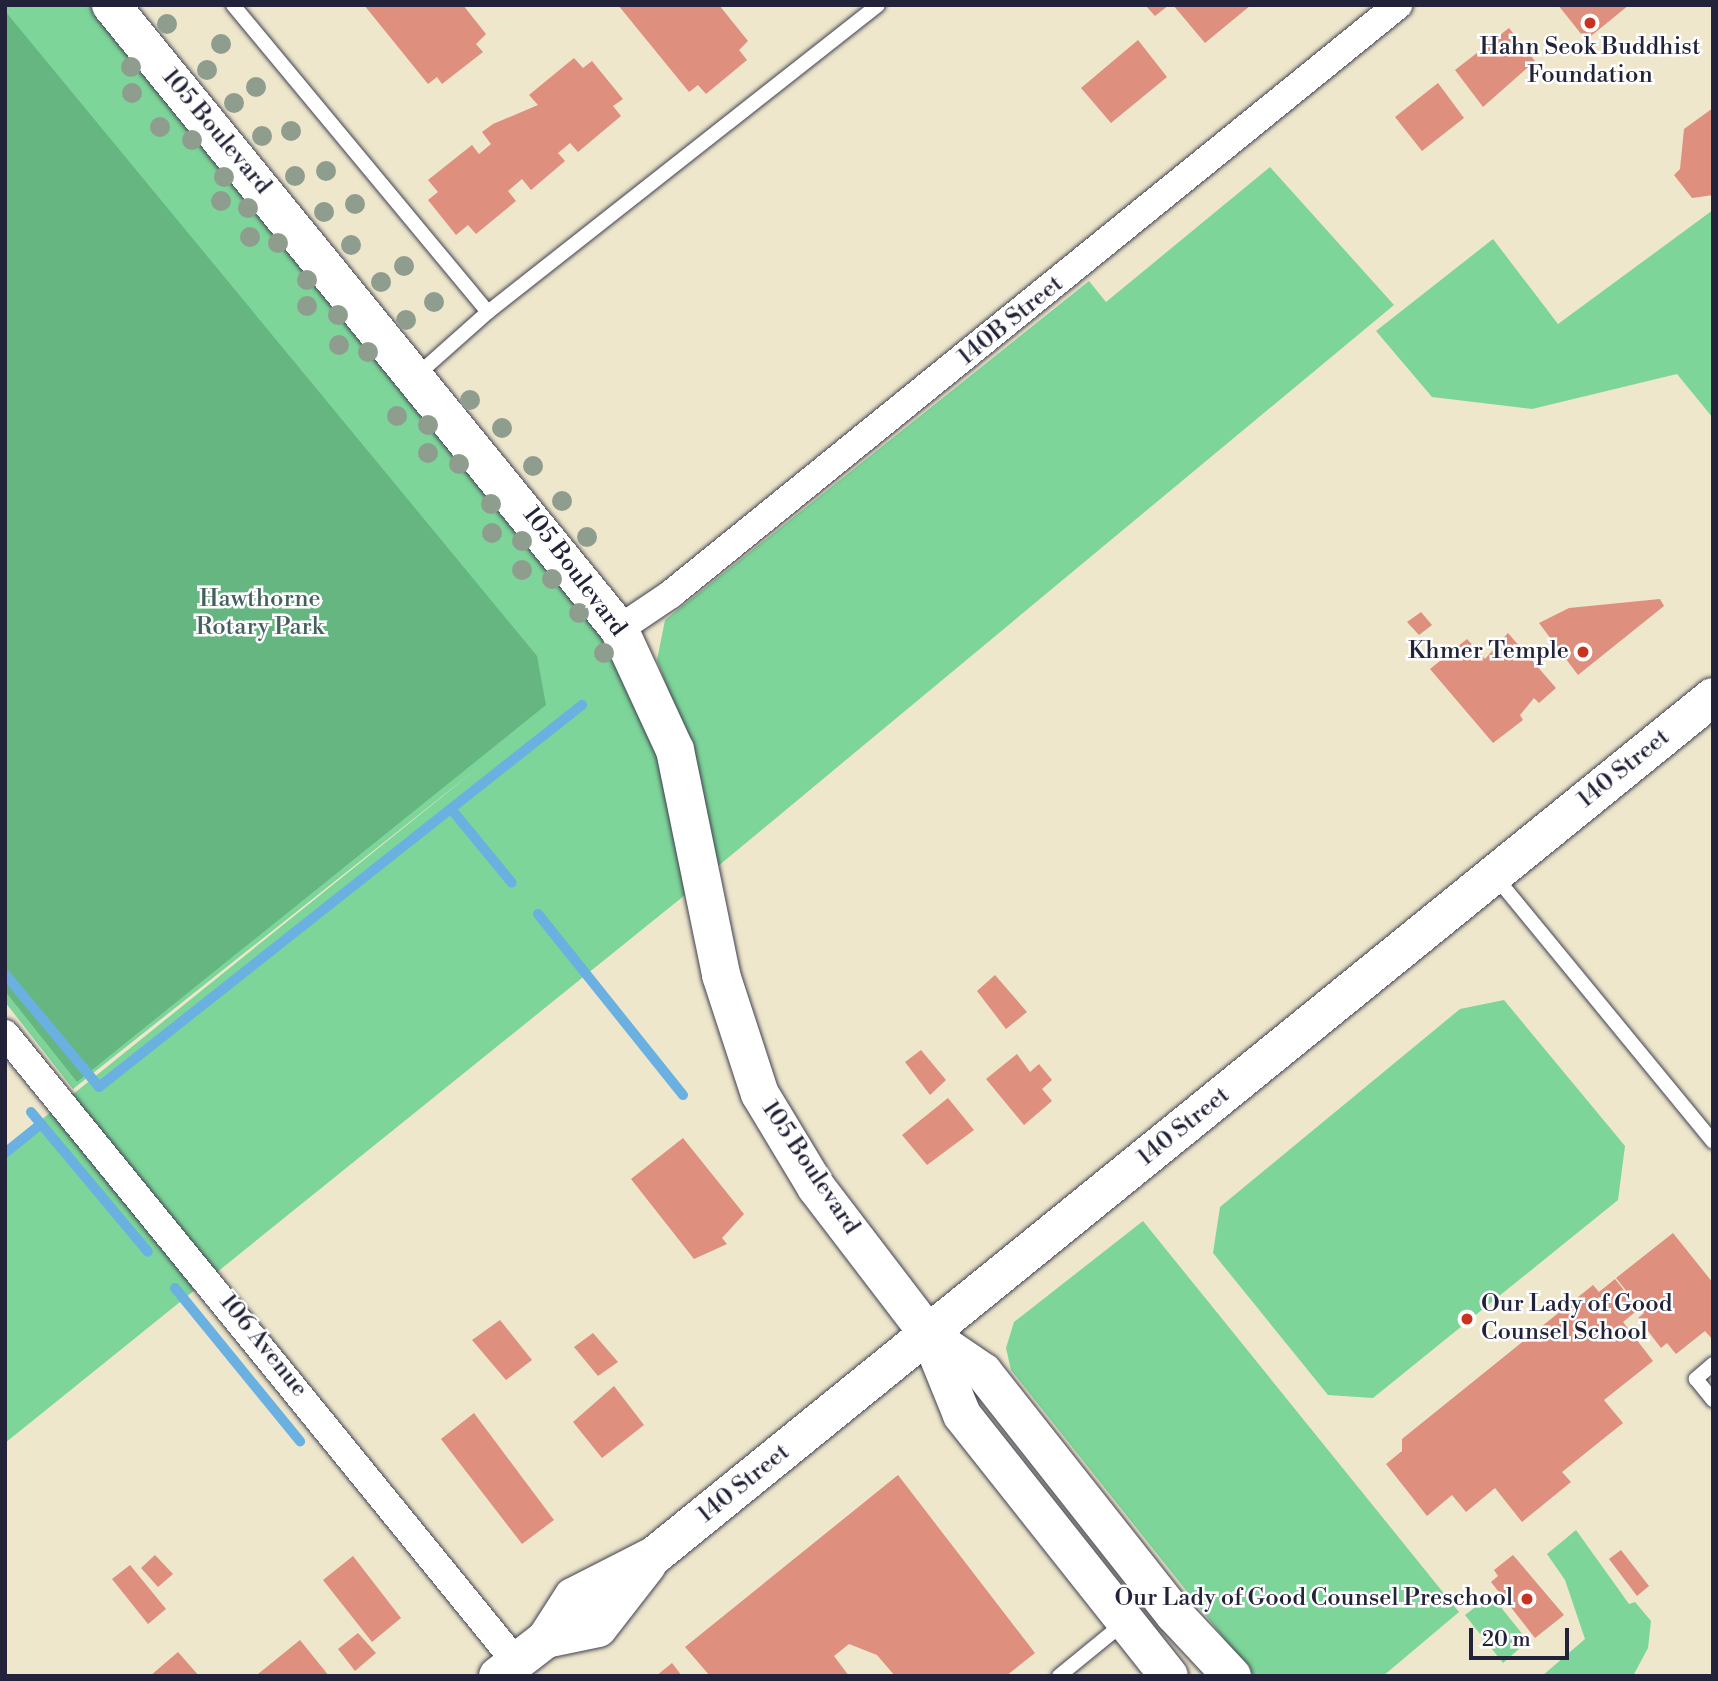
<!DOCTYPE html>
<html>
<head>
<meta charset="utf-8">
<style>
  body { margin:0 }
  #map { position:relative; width:1718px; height:1681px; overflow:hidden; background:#eee7cc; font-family:"Libre Bodoni",serif }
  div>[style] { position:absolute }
  .green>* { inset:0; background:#7dd599 }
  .forest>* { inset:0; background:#66b681 }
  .stream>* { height:10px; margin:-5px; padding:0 5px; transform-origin:5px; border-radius:5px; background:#6ab1e1 }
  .building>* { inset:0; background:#de8f7d }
  .roads { filter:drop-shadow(0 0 2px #414051) drop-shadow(0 0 2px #414051) }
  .lane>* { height:14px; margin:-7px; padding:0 7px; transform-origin:7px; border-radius:7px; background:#fff }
  .street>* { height:28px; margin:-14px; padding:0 14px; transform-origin:14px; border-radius:14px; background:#fff }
  .secondary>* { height:38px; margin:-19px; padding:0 19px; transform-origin:19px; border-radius:19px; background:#fff }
  .trees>* { width:20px; height:20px; margin:-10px; border-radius:50%; background:#8f9d8e }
  .dots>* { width:19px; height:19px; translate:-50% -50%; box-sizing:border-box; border:4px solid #fff; border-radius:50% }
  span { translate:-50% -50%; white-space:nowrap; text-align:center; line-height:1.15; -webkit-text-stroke:5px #fff; paint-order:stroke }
  .poi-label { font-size:24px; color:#22223b }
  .right { translate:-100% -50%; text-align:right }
  .left { translate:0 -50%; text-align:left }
  .street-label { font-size:24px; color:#22223b }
  .park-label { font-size:24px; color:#42615c }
  .frame { position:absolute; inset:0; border:7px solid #22223b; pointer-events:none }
  .scale { position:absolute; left:1469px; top:1628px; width:100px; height:32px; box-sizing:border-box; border:4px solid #22223b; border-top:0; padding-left:9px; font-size:21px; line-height:24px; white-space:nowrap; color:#22223b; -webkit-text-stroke:5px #fff; paint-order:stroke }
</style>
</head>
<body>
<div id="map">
  <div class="green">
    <div style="clip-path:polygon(5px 5px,89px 5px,562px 580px,605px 641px,658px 757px,685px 895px,5px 1443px,5px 1149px,484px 763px,73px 1089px,5px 1002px)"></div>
    <div style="clip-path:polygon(1270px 167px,1394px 305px,717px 867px,700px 775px,657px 660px,665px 620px,1089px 281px,1106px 302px)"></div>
    <div style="clip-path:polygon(1713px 210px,1713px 418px,1677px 374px,1532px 409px,1432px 397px,1376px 331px,1493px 239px,1558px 324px)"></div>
    <div style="clip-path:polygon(1504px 1000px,1625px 1146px,1618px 1200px,1373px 1398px,1328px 1395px,1213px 1253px,1220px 1207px,1460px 1009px)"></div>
    <div style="clip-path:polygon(1143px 1221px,1459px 1612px,1383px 1676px,1254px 1676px,1011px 1370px,1006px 1348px,1014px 1322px)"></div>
    <div style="clip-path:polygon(1576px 1530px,1629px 1604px,1635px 1602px,1651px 1621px,1648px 1648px,1633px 1676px,1542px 1676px,1585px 1639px,1565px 1580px,1547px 1554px)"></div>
    <div style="clip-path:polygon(1491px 1595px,1528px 1641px,1503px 1663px,1465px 1615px)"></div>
  </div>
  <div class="forest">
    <div style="clip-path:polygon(5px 11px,537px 656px,546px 705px,77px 1082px,5px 991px)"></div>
  </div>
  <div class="stream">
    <div style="left:452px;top:810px;width:94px;rotate:50.6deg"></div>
    <div style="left:538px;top:914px;width:232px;rotate:51.3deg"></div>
    <div style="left:5px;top:974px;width:147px;rotate:50.2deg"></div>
    <div style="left:99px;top:1087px;width:616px;rotate:-38.34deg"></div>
    <div style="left:31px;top:1112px;width:182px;rotate:50.1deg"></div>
    <div style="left:5px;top:1153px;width:46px;rotate:-38.9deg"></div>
    <div style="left:175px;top:1288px;width:198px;rotate:50.8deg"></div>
  </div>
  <div class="building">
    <div style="clip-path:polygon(364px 5px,463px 5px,486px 34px,476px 44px,483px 52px,442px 84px,437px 77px,428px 84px)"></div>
    <div style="clip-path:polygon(618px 5px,719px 5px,748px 41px,739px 50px,747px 60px,706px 94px,698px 85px,689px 92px)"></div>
    <div style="clip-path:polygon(1145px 5px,1169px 5px,1155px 16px)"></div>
    <div style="clip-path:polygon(1173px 5px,1251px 5px,1205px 43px)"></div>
    <div style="clip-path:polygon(1558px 5px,1629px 5px,1586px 40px)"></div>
    <div style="clip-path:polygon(1509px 28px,1535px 61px,1483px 107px,1455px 70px)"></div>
    <div style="clip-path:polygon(1138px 40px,1167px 77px,1111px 123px,1081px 88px)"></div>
    <div style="clip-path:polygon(574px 58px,583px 68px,592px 61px,623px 99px,613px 106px,621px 116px,578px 152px,570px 143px,558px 153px,565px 161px,531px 190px,522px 179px,508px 191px,516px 201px,476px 234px,468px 225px,456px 235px,428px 200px,438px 192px,428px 180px,472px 145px,479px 154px,491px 144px,482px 132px,493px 124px,538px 105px,529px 95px)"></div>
    <div style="clip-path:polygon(1438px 83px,1464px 118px,1422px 151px,1395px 117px)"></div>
    <div style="clip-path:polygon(1713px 108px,1713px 195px,1692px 198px,1674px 175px,1680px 169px,1684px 129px)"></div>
    <div style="clip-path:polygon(1660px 599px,1664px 606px,1578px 675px,1539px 623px,1569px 608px)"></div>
    <div style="clip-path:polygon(1421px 612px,1432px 625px,1419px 635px,1407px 622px)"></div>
    <div style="clip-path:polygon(1508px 633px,1556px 688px,1539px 703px,1534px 698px,1520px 715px,1523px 720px,1493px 743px,1430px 669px,1467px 639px,1485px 659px)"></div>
    <div style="clip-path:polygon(995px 975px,1027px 1012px,1006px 1029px,977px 991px)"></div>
    <div style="clip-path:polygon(921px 1050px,946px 1080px,930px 1095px,905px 1062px)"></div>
    <div style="clip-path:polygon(1017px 1054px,1030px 1072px,1039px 1064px,1052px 1080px,1042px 1089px,1052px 1101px,1024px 1125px,986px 1079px)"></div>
    <div style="clip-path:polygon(948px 1098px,974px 1130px,927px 1165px,902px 1135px)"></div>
    <div style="clip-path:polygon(683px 1138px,744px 1214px,722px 1238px,727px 1244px,694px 1259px,631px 1179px)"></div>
    <div style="clip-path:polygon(1673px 1233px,1713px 1283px,1713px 1340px,1705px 1331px,1676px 1354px,1667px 1343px,1661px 1348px,1638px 1318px,1644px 1313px,1616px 1278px)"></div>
    <div style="clip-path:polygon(1615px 1279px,1639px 1309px,1623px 1322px,1653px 1361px,1604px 1400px,1623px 1423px,1562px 1472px,1571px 1482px,1522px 1522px,1495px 1488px,1466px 1512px,1452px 1495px,1427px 1516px,1386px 1464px,1402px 1451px,1402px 1439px,1593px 1285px,1599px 1292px)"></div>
    <div style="clip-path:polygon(500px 1320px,532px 1360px,506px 1380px,472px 1340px)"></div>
    <div style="clip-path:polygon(593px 1333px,618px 1362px,598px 1376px,574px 1347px)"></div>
    <div style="clip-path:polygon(614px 1386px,644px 1425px,602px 1458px,573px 1422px)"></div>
    <div style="clip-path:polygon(474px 1413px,554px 1520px,522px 1544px,441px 1439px)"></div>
    <div style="clip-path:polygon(898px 1475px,1035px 1653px,1006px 1676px,895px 1676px,877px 1655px,849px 1644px,834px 1656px,849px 1676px,710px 1676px,685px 1647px)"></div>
    <div style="clip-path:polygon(1621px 1550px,1649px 1586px,1637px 1596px,1609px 1559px)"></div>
    <div style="clip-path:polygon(155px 1555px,173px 1574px,158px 1587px,141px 1568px)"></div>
    <div style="clip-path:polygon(1513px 1555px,1564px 1615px,1535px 1638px,1491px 1582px,1498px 1576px,1494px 1570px)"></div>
    <div style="clip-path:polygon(353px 1556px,401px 1618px,372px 1642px,323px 1580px)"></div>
    <div style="clip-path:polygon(130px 1565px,166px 1609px,148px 1624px,112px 1579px)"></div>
    <div style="clip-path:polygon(358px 1633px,376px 1653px,355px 1671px,338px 1649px)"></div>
    <div style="clip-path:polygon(300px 1640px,329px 1676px,259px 1676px,258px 1674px)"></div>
    <div style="clip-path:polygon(178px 1652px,199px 1676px,150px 1676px)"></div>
    <div style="clip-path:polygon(672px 1663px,682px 1676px,656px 1676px)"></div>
  </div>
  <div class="roads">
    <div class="lane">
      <div style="left:233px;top:5px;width:399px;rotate:50.3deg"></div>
      <div style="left:488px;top:312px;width:496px;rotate:-38.2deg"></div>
      <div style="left:417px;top:375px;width:95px;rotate:-41.6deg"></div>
      <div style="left:1494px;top:875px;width:345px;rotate:50.6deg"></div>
      <div style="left:1713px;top:1364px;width:23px;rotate:139deg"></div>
      <div style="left:1696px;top:1379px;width:27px;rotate:51deg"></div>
      <div style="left:1059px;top:1676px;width:85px;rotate:-39.3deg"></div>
    </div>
    <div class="street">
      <div style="left:619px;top:629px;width:63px;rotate:-33.9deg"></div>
      <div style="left:671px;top:594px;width:936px;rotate:-39.01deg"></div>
      <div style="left:5px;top:1034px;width:810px;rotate:50.86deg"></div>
    </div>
    <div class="secondary">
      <div style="left:111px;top:5px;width:805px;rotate:50.85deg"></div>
      <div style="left:619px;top:629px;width:133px;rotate:65.2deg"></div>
      <div style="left:675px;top:750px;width:230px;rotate:78.4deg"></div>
      <div style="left:721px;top:975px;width:125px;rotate:71.9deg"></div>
      <div style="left:760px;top:1094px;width:109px;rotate:58.9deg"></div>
      <div style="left:816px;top:1187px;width:188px;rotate:52.6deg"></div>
      <div style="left:930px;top:1336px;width:85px;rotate:67.9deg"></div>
      <div style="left:962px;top:1415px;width:333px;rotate:51.6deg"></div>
      <div style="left:930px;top:1336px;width:64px;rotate:34.2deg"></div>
      <div style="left:983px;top:1372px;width:308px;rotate:51.7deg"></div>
      <div style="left:1174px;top:1614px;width:85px;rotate:46.9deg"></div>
      <div style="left:546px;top:1639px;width:53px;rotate:-11.9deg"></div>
      <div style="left:598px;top:1628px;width:80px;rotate:-52.1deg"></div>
      <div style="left:498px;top:1676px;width:61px;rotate:-37.6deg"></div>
      <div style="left:546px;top:1639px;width:50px;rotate:-57.3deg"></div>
      <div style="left:573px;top:1597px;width:92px;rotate:-27.1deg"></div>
      <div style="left:655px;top:1555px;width:1362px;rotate:-39.04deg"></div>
    </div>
  </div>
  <div class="trees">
    <div style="left:167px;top:24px"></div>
    <div style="left:221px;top:44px"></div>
    <div style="left:131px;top:67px"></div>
    <div style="left:207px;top:70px"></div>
    <div style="left:256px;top:87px"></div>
    <div style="left:132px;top:93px"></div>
    <div style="left:234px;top:103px"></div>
    <div style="left:160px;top:127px"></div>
    <div style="left:291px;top:131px"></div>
    <div style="left:262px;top:136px"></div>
    <div style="left:192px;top:140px"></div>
    <div style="left:326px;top:171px"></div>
    <div style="left:295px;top:176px"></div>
    <div style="left:224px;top:177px"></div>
    <div style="left:221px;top:201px"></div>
    <div style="left:355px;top:204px"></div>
    <div style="left:248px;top:208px"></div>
    <div style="left:324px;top:212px"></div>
    <div style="left:250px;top:237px"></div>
    <div style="left:278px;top:243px"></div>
    <div style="left:351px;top:245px"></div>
    <div style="left:404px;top:266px"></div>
    <div style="left:307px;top:280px"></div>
    <div style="left:381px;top:282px"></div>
    <div style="left:434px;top:302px"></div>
    <div style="left:307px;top:306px"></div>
    <div style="left:338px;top:315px"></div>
    <div style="left:406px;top:320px"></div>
    <div style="left:339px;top:345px"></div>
    <div style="left:368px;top:352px"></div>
    <div style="left:470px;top:400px"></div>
    <div style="left:397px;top:416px"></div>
    <div style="left:428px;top:425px"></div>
    <div style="left:502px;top:428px"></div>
    <div style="left:428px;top:453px"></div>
    <div style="left:459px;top:464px"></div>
    <div style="left:533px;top:466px"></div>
    <div style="left:562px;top:501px"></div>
    <div style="left:491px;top:504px"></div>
    <div style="left:492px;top:533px"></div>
    <div style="left:587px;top:537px"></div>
    <div style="left:522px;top:541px"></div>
    <div style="left:522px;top:570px"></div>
    <div style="left:552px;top:579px"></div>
    <div style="left:579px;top:613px"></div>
    <div style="left:604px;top:653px"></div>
  </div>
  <div class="dots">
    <div style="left:1590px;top:23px;background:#c8321e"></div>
    <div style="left:1583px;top:652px;background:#c8321e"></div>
    <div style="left:1467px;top:1319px;background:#c8321e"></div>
    <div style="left:1527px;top:1599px;background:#c8321e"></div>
  </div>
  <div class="poi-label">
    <span style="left:1590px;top:62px">Hahn Seok Buddhist<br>Foundation</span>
    <span class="right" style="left:1569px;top:652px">Khmer Temple</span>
    <span class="left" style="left:1481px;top:1319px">Our Lady of Good<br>Counsel School</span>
    <span class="right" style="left:1513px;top:1599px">Our Lady of Good Counsel Preschool</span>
  </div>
  <div class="street-label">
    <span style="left:216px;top:132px;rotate:50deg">105 Boulevard</span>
    <span style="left:1011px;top:321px;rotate:-39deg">140B Street</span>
    <span style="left:574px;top:572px;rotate:53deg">105 Boulevard</span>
    <span style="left:1624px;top:769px;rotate:-39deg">140 Street</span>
    <span style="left:1184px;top:1127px;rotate:-39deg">140 Street</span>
    <span style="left:810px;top:1168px;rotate:56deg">105 Boulevard</span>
    <span style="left:263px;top:1346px;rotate:51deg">106 Avenue</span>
    <span style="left:744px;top:1484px;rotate:-39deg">140 Street</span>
  </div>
  <div class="park-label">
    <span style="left:260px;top:614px">Hawthorne<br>Rotary Park</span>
  </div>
  <div class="frame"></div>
  <div class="scale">20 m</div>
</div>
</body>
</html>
